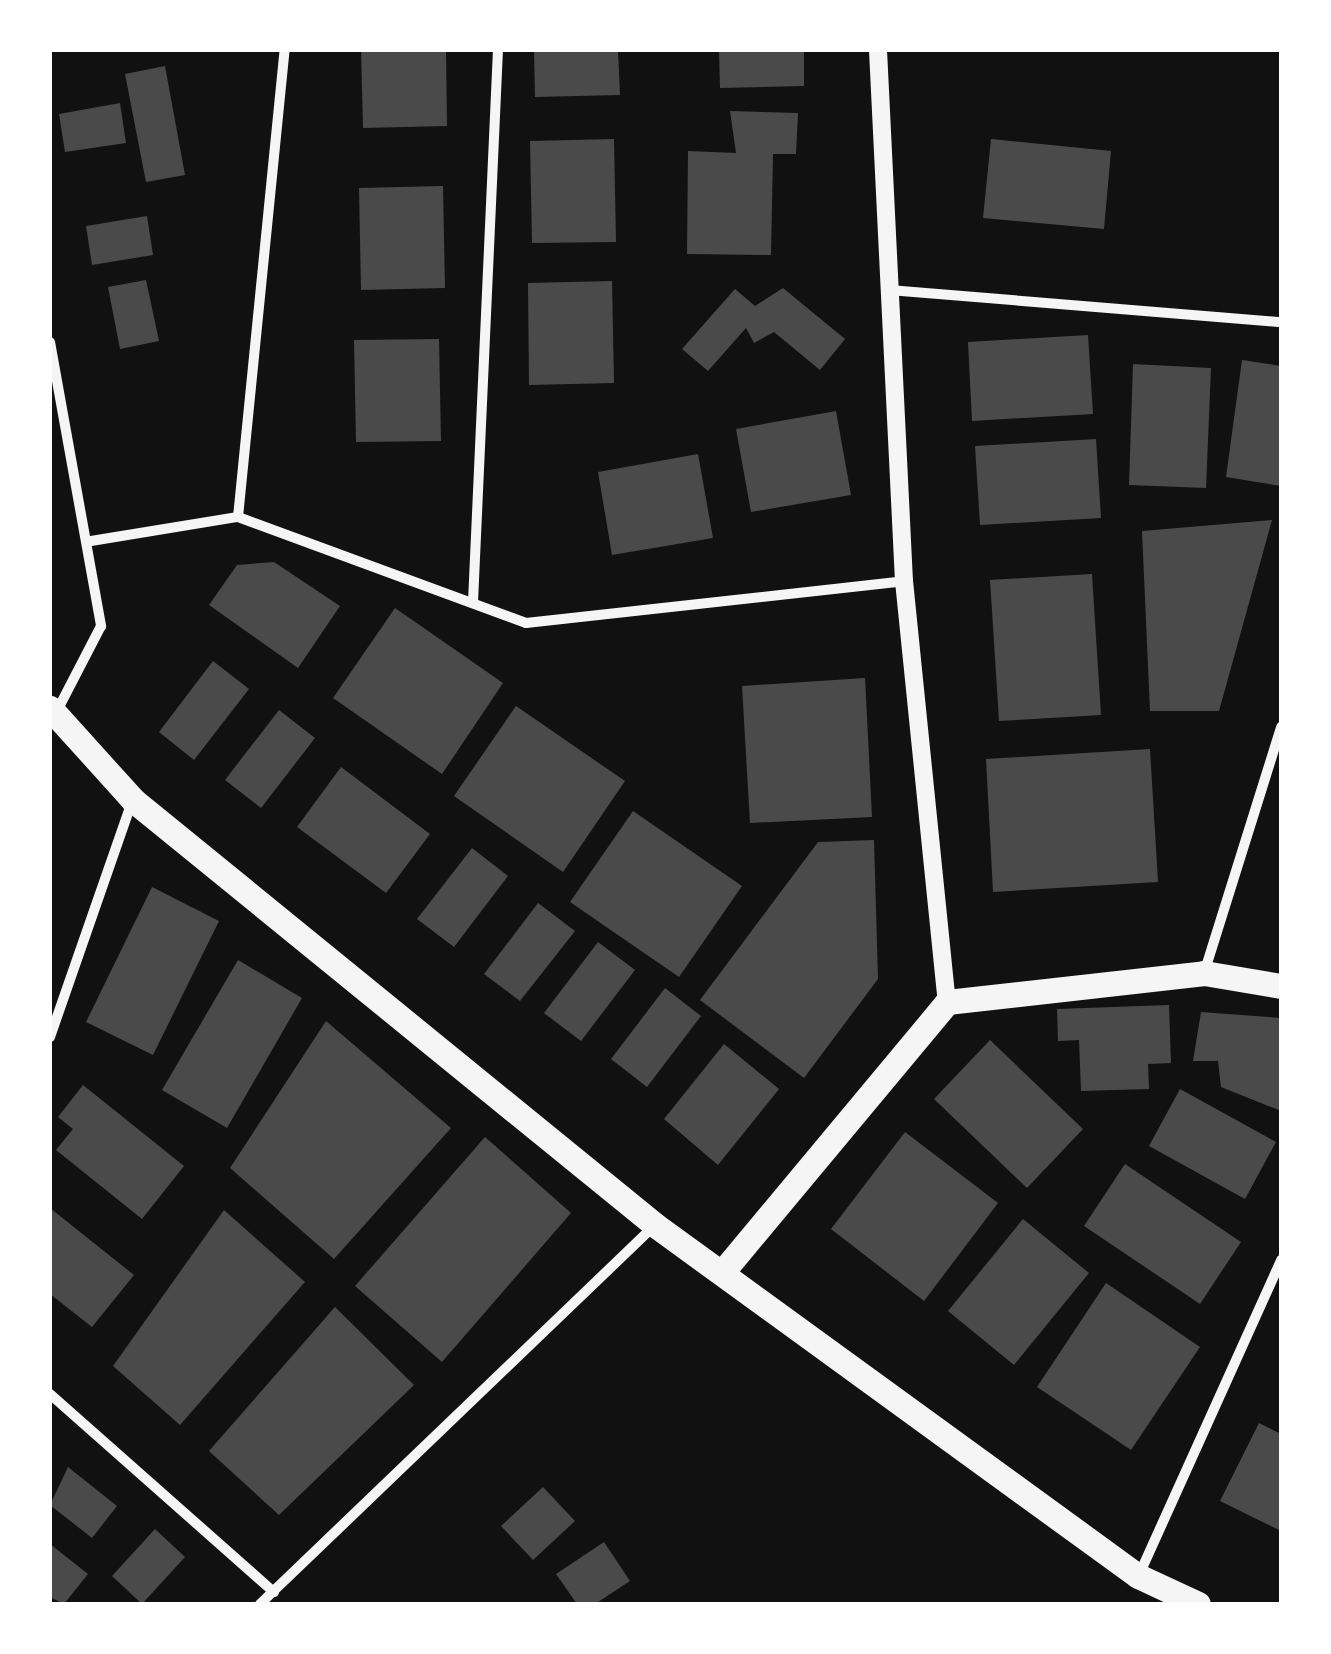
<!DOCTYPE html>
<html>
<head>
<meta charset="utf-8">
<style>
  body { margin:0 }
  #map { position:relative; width:1331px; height:1654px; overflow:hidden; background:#111; font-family:"Alegreya Sans",sans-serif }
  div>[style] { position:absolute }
  .building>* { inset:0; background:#4a4a4a }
  .minor>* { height:10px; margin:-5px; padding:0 5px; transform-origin:5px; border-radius:5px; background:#f5f5f5 }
  .tertiary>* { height:18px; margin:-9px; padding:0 9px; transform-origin:9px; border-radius:9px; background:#f5f5f5 }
  .primary>* { height:25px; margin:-12.5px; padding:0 12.5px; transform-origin:12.5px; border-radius:12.5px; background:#f5f5f5 }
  span { translate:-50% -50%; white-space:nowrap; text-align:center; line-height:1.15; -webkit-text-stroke:8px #fff; paint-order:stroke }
  .frame { position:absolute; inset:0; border:52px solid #fff; pointer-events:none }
</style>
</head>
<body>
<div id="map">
  <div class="building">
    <div style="clip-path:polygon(361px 50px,446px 50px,447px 126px,363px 128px)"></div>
    <div style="clip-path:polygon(534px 50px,618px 50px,620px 95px,535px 97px)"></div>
    <div style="clip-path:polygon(719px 50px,804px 50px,804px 86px,720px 88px)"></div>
    <div style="clip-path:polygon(165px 66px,185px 175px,146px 182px,125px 74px)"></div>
    <div style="clip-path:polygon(120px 103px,126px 143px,65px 152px,59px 114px)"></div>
    <div style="clip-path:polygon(730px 111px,798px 113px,796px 154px,773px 154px,771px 255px,687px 254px,688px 151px,736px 153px)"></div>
    <div style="clip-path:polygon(614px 139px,616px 242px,532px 243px,530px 141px)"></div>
    <div style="clip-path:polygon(991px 139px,1111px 151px,1104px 229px,983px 218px)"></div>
    <div style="clip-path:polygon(443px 186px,445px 288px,361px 290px,359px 188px)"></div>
    <div style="clip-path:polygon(147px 216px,153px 255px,92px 265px,86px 226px)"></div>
    <div style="clip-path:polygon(146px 280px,159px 341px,120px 349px,108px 287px)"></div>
    <div style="clip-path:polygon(612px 281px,614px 383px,529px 385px,528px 283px)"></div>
    <div style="clip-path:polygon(783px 288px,845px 339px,820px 370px,774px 332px,754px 343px,746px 328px,708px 371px,682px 349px,735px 289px,755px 306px)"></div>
    <div style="clip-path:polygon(1088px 335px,1093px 414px,972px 421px,968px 342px)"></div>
    <div style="clip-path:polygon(439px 339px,441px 441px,356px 442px,354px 340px)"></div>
    <div style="clip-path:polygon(1242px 360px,1281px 366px,1281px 486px,1226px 477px)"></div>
    <div style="clip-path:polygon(1133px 364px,1211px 368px,1206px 488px,1129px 485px)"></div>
    <div style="clip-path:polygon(836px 411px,851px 495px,751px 512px,736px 429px)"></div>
    <div style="clip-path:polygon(1096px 439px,1101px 518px,980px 525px,975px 446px)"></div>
    <div style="clip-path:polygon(698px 454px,713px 538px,612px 555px,598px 472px)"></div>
    <div style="clip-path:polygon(1272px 520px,1219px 711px,1150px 711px,1142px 531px)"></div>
    <div style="clip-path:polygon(274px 562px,340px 606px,298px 668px,209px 605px,237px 565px)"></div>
    <div style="clip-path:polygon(1092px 574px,1101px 715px,999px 721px,990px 580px)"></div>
    <div style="clip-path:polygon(395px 608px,503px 683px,442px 774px,333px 698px)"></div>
    <div style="clip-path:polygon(213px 661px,249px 689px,194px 760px,159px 732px)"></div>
    <div style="clip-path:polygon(865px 678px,872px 817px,750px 823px,742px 686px)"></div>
    <div style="clip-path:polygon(516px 706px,625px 781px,563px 872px,454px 796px)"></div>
    <div style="clip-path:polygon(279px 710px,315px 738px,261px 808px,225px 780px)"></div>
    <div style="clip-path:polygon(1150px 749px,1158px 882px,993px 892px,986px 759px)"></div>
    <div style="clip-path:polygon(341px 767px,430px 834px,386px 893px,297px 827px)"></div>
    <div style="clip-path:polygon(633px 811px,742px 886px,679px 977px,570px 902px)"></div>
    <div style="clip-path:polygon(874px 840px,878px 979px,804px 1078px,700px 1000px,818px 842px)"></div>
    <div style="clip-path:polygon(472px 848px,508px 876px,454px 947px,417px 919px)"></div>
    <div style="clip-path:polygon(152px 887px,219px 921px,153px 1055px,86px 1022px)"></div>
    <div style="clip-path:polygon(538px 903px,575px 931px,520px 1001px,484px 974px)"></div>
    <div style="clip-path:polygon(598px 942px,635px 970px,581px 1041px,544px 1013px)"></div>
    <div style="clip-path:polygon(238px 960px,302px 998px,227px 1128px,162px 1090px)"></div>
    <div style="clip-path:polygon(665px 988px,701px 1016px,647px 1087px,611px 1059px)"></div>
    <div style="clip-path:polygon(1169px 1005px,1171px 1063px,1148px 1064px,1149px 1089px,1081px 1091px,1079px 1040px,1058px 1041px,1057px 1009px)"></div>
    <div style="clip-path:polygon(1201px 1012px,1281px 1018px,1281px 1111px,1221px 1087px,1218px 1061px,1193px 1061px)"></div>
    <div style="clip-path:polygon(326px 1021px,451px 1128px,334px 1259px,230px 1168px)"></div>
    <div style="clip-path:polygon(990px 1040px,1083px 1129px,1027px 1188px,934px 1099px)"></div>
    <div style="clip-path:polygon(724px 1044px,779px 1089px,718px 1165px,664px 1119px)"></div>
    <div style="clip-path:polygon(83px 1085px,184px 1166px,142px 1219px,56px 1150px,73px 1129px,58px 1117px)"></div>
    <div style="clip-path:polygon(1180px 1089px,1276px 1142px,1245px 1199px,1149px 1146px)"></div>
    <div style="clip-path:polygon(905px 1132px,998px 1203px,924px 1301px,831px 1229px)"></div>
    <div style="clip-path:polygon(485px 1137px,571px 1213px,442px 1362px,355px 1286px)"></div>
    <div style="clip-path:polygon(1125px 1164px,1241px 1242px,1200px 1304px,1084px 1226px)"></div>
    <div style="clip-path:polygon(50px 1208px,134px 1275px,92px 1327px,50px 1294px)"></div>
    <div style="clip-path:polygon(224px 1210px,305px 1282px,180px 1425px,113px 1366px)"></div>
    <div style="clip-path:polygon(1023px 1219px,1089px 1273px,1014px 1365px,948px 1311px)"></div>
    <div style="clip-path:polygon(1106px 1283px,1200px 1347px,1131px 1450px,1037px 1387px)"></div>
    <div style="clip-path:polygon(335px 1307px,414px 1385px,279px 1515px,209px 1451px)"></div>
    <div style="clip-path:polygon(1259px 1423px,1281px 1434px,1281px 1531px,1220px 1501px)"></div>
    <div style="clip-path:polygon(68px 1467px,117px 1506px,92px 1538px,50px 1505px)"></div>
    <div style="clip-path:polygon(543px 1487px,575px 1521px,533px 1560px,501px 1526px)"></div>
    <div style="clip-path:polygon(155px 1529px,185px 1557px,142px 1604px,112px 1576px)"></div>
    <div style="clip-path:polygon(604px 1542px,630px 1581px,595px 1604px,577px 1604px,556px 1574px)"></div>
    <div style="clip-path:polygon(50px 1544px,88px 1574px,64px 1604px,50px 1597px)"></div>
  </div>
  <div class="minor">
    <div style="left:889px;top:290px;width:393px;rotate:4.7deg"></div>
    <div style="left:50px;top:342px;width:289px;rotate:79.8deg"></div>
    <div style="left:101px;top:626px;width:96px;rotate:117.4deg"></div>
    <div style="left:238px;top:517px;width:469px;rotate:-84.3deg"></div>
    <div style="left:91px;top:541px;width:149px;rotate:-9.3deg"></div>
    <div style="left:238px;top:517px;width:307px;rotate:20.2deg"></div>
    <div style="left:526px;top:623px;width:380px;rotate:-6.3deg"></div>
    <div style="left:473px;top:602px;width:553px;rotate:-87.41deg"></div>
    <div style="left:1205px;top:970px;width:255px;rotate:-72.6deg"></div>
    <div style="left:50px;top:1037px;width:249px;rotate:-70.8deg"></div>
    <div style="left:50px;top:1394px;width:299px;rotate:41.5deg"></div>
    <div style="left:1139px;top:1575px;width:346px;rotate:-65.7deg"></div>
    <div style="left:260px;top:1604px;width:545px;rotate:-43.81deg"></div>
  </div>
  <div class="tertiary">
    <div style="left:878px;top:50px;width:532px;rotate:87.2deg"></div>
    <div style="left:904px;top:581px;width:423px;rotate:84.2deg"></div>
  </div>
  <div class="primary">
    <div style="left:50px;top:708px;width:124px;rotate:47.9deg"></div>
    <div style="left:133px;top:800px;width:673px;rotate:39.15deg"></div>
    <div style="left:655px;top:1225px;width:597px;rotate:36.01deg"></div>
    <div style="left:1138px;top:1576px;width:66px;rotate:25deg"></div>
    <div style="left:724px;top:1270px;width:349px;rotate:-50.2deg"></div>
    <div style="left:947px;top:1002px;width:259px;rotate:-6.4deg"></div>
    <div style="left:1204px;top:973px;width:78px;rotate:9.6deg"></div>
  </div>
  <div class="frame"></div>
</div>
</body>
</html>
